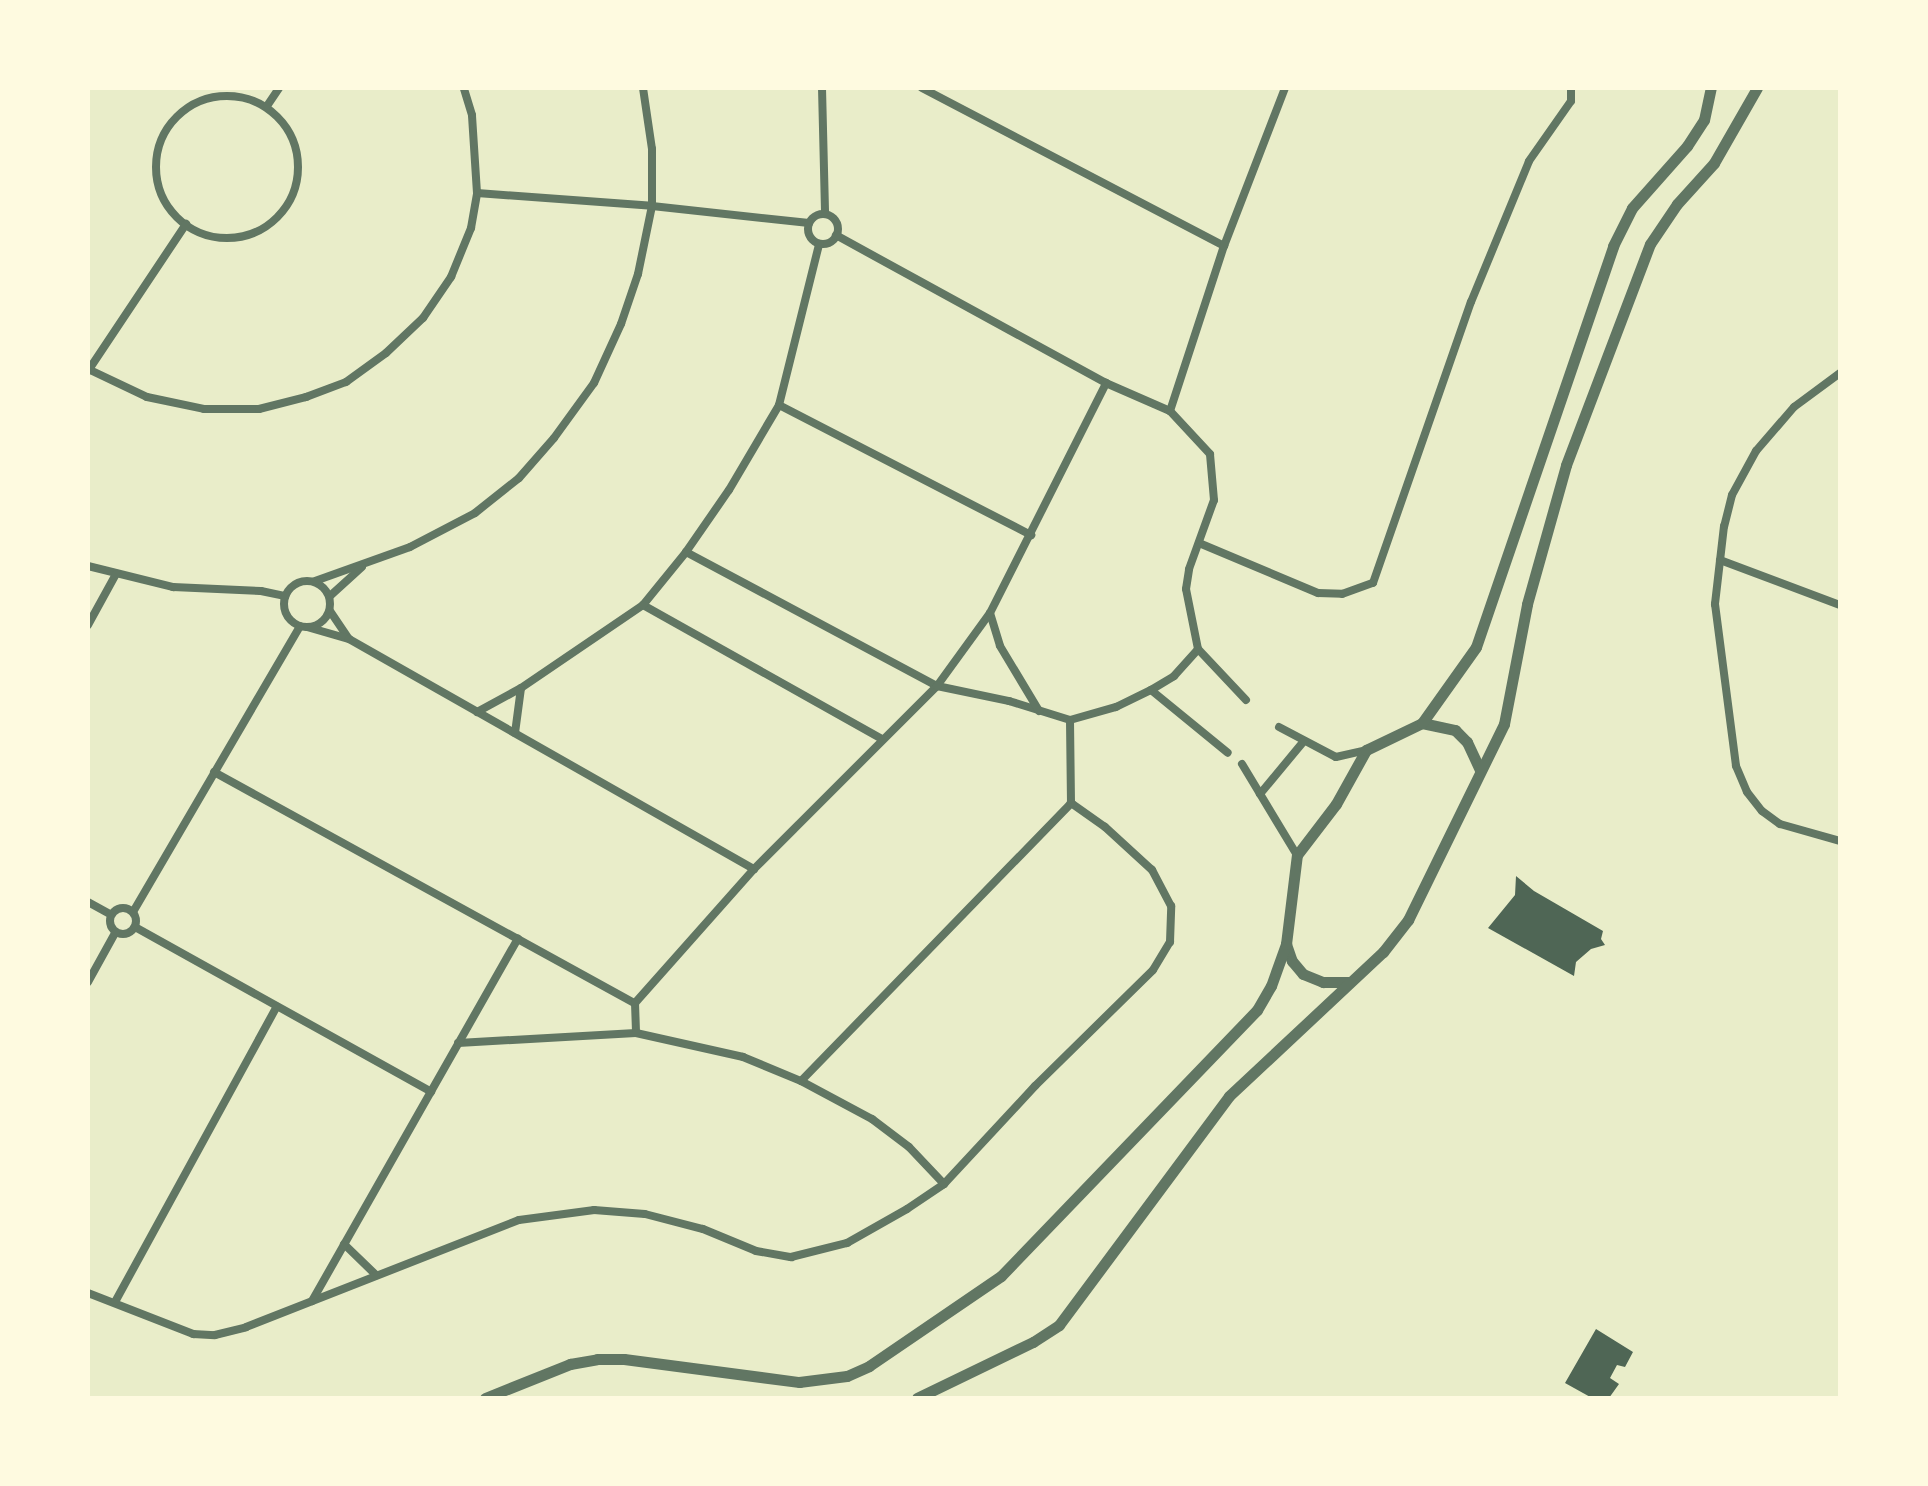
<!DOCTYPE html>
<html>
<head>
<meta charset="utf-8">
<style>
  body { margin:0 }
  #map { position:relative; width:1928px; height:1486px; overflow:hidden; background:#e9edc9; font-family:Figtree,sans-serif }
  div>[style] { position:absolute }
  .building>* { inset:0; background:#4f6655 }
  .minor>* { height:8px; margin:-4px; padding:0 4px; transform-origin:4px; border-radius:4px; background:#617663 }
  .minor>.ring { margin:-4px; padding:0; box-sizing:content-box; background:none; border:8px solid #617663; border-radius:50% }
  .tertiary>* { height:11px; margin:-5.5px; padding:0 5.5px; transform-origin:5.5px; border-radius:5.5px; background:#617663 }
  span { translate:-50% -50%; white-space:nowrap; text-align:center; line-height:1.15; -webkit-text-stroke:6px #fefae0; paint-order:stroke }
  .frame { position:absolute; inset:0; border:90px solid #fefae0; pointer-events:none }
</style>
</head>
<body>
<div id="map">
  <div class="building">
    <div style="clip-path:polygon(1516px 876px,1534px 891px,1603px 931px,1601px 939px,1605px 945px,1591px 949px,1576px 962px,1574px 976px,1488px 928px,1515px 895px)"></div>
    <div style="clip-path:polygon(1596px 1329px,1633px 1352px,1625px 1367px,1617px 1365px,1610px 1378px,1619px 1384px,1609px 1398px,1592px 1398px,1565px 1383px)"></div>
  </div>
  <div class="minor">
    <div style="left:822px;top:88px;width:126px;rotate:88.6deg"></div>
    <div style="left:922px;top:88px;width:341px;rotate:27.6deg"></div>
    <div class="ring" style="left:156px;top:96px;width:134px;height:134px"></div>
    <div style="left:267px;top:106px;width:22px;rotate:-56deg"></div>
    <div style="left:477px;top:193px;width:175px;rotate:4.2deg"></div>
    <div style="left:652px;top:206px;width:158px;rotate:6.2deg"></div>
    <div class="ring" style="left:808px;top:214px;width:22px;height:22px"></div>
    <div style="left:88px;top:369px;width:65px;rotate:25.4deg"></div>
    <div style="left:147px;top:397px;width:58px;rotate:11.9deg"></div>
    <div style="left:204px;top:409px;width:55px"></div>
    <div style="left:259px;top:409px;width:49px;rotate:-14.3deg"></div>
    <div style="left:306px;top:397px;width:43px;rotate:-20.6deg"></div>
    <div style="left:346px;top:382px;width:49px;rotate:-35.9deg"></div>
    <div style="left:386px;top:353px;width:51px;rotate:-43.4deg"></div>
    <div style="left:423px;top:318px;width:50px;rotate:-55.7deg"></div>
    <div style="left:451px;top:277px;width:53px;rotate:-67.8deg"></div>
    <div style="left:471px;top:228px;width:36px;rotate:-80deg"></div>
    <div style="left:477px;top:193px;width:78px;rotate:-93.7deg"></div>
    <div style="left:472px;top:115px;width:28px;rotate:-107deg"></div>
    <div style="left:88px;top:371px;width:177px;rotate:-56.3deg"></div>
    <div style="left:1840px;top:373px;width:57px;rotate:143.5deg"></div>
    <div style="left:1794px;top:407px;width:58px;rotate:130.8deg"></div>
    <div style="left:1756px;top:451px;width:50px;rotate:118.6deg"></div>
    <div style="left:1732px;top:495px;width:32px;rotate:104deg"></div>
    <div style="left:1724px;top:526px;width:79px;rotate:96.6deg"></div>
    <div style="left:1715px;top:604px;width:163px;rotate:82.6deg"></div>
    <div style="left:1736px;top:766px;width:28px;rotate:67deg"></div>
    <div style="left:1747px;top:792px;width:24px;rotate:52deg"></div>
    <div style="left:1762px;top:811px;width:22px;rotate:36deg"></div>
    <div style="left:1780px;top:824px;width:62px;rotate:15.8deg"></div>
    <div style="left:779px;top:405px;width:284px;rotate:27.3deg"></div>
    <div style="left:1170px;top:411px;width:174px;rotate:-71.9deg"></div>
    <div style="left:1224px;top:246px;width:169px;rotate:-68.9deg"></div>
    <div style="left:1199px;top:543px;width:129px;rotate:22.8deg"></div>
    <div style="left:1318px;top:593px;width:24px;rotate:2deg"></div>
    <div style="left:1342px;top:594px;width:33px;rotate:-20deg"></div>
    <div style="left:1373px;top:583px;width:298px;rotate:-70.8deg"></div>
    <div style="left:1471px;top:302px;width:152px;rotate:-67.6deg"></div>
    <div style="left:1529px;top:161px;width:73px;rotate:-55deg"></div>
    <div style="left:1571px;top:101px;width:13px;rotate:-90deg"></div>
    <div style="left:686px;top:552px;width:285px;rotate:28.1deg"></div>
    <div style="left:937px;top:686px;width:74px;rotate:11.8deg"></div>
    <div style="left:1009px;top:701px;width:64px;rotate:17.3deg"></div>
    <div style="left:1070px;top:720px;width:48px;rotate:-15.8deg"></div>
    <div style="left:1116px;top:707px;width:39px;rotate:-26deg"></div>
    <div style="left:1151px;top:690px;width:27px;rotate:-31deg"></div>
    <div style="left:1174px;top:676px;width:36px;rotate:-48deg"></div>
    <div style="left:1198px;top:649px;width:61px;rotate:-101.3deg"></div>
    <div style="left:1186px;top:589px;width:20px;rotate:-81deg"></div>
    <div style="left:1189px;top:569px;width:73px;rotate:-70.1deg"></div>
    <div style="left:1214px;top:500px;width:46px;rotate:-95deg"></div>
    <div style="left:1210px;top:454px;width:59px;rotate:-132.9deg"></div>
    <div style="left:1170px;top:411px;width:70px;rotate:-156.4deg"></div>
    <div style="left:1106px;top:383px;width:308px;rotate:-151.3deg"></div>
    <div style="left:1720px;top:560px;width:128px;rotate:20.6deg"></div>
    <div style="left:88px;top:566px;width:88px;rotate:13.9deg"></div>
    <div style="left:173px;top:587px;width:88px;rotate:2.6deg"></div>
    <div style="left:261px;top:591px;width:25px;rotate:12deg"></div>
    <div class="ring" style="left:284px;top:581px;width:38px;height:38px"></div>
    <div style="left:315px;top:581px;width:101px;rotate:-19.7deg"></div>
    <div style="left:410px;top:547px;width:73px;rotate:-27.6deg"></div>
    <div style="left:475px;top:513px;width:56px;rotate:-38.5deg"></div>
    <div style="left:519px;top:478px;width:53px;rotate:-48.8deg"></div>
    <div style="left:554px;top:438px;width:68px;rotate:-54deg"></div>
    <div style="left:594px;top:383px;width:65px;rotate:-65.4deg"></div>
    <div style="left:621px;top:324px;width:53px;rotate:-71.2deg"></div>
    <div style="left:638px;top:274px;width:69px;rotate:-78.4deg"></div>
    <div style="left:652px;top:206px;width:57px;rotate:-90deg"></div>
    <div style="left:652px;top:149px;width:62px;rotate:-98.4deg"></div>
    <div style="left:330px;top:596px;width:43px;rotate:-42.2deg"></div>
    <div style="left:643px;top:605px;width:274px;rotate:29.3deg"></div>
    <div style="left:330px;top:611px;width:32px;rotate:56deg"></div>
    <div style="left:990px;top:613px;width:34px;rotate:73deg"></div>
    <div style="left:1000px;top:646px;width:76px;rotate:59deg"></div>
    <div style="left:88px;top:625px;width:58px;rotate:-61.2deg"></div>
    <div style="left:307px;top:627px;width:44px;rotate:15.9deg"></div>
    <div style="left:349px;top:639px;width:466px;rotate:29.6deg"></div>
    <div style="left:1198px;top:649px;width:70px;rotate:46.7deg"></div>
    <div style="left:1151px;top:690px;width:99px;rotate:39.3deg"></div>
    <div style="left:477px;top:712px;width:50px;rotate:-28.6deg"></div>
    <div style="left:521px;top:688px;width:148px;rotate:-34.2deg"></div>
    <div style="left:643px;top:605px;width:68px;rotate:-50.9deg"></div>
    <div style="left:686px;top:552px;width:75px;rotate:-55.3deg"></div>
    <div style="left:729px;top:490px;width:99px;rotate:-59.5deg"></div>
    <div style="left:779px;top:405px;width:166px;rotate:-76deg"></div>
    <div style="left:1279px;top:727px;width:64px;rotate:27.8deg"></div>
    <div style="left:1336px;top:757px;width:31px;rotate:-13deg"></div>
    <div style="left:515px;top:733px;width:45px;rotate:-82.4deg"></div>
    <div style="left:1242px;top:764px;width:106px;rotate:58.9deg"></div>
    <div style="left:214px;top:772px;width:480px;rotate:28.8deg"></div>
    <div style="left:635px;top:1003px;width:30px;rotate:88deg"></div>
    <div style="left:1260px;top:794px;width:69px;rotate:-50.3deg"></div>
    <div style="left:88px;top:902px;width:26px;rotate:29deg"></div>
    <div class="ring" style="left:110px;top:908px;width:18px;height:18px"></div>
    <div style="left:133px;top:912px;width:331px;rotate:-59.7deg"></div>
    <div style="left:135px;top:927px;width:339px;rotate:29.1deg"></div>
    <div style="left:88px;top:982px;width:56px;rotate:-61.1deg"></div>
    <div style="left:635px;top:1003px;width:179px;rotate:-48.4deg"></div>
    <div style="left:754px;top:869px;width:259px;rotate:-45deg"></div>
    <div style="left:937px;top:686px;width:90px;rotate:-54deg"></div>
    <div style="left:990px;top:613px;width:258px;rotate:-63.2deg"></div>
    <div style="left:458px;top:1043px;width:178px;rotate:-3.2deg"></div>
    <div style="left:636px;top:1033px;width:110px;rotate:12.6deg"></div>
    <div style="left:743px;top:1057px;width:63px;rotate:22.5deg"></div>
    <div style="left:801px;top:1081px;width:81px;rotate:28.2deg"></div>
    <div style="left:872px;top:1119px;width:46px;rotate:37.1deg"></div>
    <div style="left:909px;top:1147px;width:51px;rotate:46.6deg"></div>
    <div style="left:801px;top:1081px;width:388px;rotate:-45.8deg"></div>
    <div style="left:344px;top:1244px;width:45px;rotate:44.1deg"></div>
    <div style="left:88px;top:1293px;width:113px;rotate:21.3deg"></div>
    <div style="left:193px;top:1334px;width:22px;rotate:3deg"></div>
    <div style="left:215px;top:1335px;width:32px;rotate:-14deg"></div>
    <div style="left:246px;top:1327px;width:293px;rotate:-21.4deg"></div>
    <div style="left:519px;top:1220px;width:76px;rotate:-7.6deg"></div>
    <div style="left:594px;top:1210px;width:51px;rotate:4.5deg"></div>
    <div style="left:645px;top:1214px;width:60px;rotate:14.5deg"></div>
    <div style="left:703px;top:1229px;width:57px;rotate:22.5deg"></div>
    <div style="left:756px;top:1251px;width:36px;rotate:10deg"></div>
    <div style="left:791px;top:1257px;width:58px;rotate:-14deg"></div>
    <div style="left:847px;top:1243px;width:69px;rotate:-29.5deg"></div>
    <div style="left:907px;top:1209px;width:45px;rotate:-34deg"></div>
    <div style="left:944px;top:1184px;width:134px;rotate:-47.1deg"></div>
    <div style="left:1035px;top:1086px;width:165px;rotate:-44.5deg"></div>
    <div style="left:1153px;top:970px;width:33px;rotate:-59deg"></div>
    <div style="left:1170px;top:942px;width:36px;rotate:-88deg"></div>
    <div style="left:1171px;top:906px;width:41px;rotate:-117.8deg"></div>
    <div style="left:1152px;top:870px;width:64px;rotate:-137.5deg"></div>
    <div style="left:1105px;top:827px;width:42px;rotate:-144.8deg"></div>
    <div style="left:1071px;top:803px;width:83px;rotate:-90.7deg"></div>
    <div style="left:312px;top:1301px;width:417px;rotate:-60.4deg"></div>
    <div style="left:115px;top:1302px;width:337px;rotate:-61.3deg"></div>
  </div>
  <div class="tertiary">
    <div style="left:1422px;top:723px;width:34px;rotate:12deg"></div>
    <div style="left:1455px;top:730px;width:17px;rotate:45deg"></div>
    <div style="left:1467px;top:742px;width:31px;rotate:65deg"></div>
    <div style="left:1286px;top:944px;width:18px;rotate:71deg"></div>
    <div style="left:1292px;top:961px;width:17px;rotate:50deg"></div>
    <div style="left:1303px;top:974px;width:22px;rotate:22deg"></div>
    <div style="left:1323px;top:982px;width:26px"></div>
    <div style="left:485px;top:1398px;width:92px;rotate:-21.8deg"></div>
    <div style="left:570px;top:1364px;width:27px;rotate:-10deg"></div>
    <div style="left:597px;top:1359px;width:27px"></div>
    <div style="left:624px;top:1359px;width:177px;rotate:7.5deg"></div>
    <div style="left:799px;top:1382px;width:48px;rotate:-7.1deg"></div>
    <div style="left:847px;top:1376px;width:24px;rotate:-24deg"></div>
    <div style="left:869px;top:1366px;width:160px;rotate:-34.3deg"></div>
    <div style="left:1001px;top:1276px;width:369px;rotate:-46.1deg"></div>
    <div style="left:1257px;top:1010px;width:28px;rotate:-60deg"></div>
    <div style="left:1271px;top:986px;width:45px;rotate:-70.3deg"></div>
    <div style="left:1286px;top:944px;width:90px;rotate:-83deg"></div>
    <div style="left:1297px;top:855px;width:64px;rotate:-52.6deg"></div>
    <div style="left:1336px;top:804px;width:62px;rotate:-60.9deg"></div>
    <div style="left:1366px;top:750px;width:62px;rotate:-25.7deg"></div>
    <div style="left:1422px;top:723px;width:93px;rotate:-54.6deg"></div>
    <div style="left:1476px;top:647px;width:424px;rotate:-71.1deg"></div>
    <div style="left:1613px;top:246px;width:42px;rotate:-63.4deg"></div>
    <div style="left:1632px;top:208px;width:83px;rotate:-48.4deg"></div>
    <div style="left:1687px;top:146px;width:31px;rotate:-57deg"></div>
    <div style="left:1704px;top:120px;width:33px;rotate:-78deg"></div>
    <div style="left:917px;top:1398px;width:129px;rotate:-25.8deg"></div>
    <div style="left:1033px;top:1342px;width:31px;rotate:-33deg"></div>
    <div style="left:1059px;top:1325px;width:285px;rotate:-53.4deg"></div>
    <div style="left:1229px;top:1096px;width:211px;rotate:-43.1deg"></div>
    <div style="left:1383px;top:952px;width:41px;rotate:-52deg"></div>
    <div style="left:1408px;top:920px;width:218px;rotate:-63.9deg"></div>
    <div style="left:1504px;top:724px;width:122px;rotate:-79.1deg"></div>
    <div style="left:1527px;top:604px;width:144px;rotate:-74.3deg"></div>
    <div style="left:1566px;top:465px;width:236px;rotate:-69.2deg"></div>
    <div style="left:1650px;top:244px;width:48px;rotate:-56deg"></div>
    <div style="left:1677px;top:204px;width:55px;rotate:-47.9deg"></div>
    <div style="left:1714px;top:163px;width:86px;rotate:-60.2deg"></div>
  </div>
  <div class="frame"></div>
</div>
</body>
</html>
